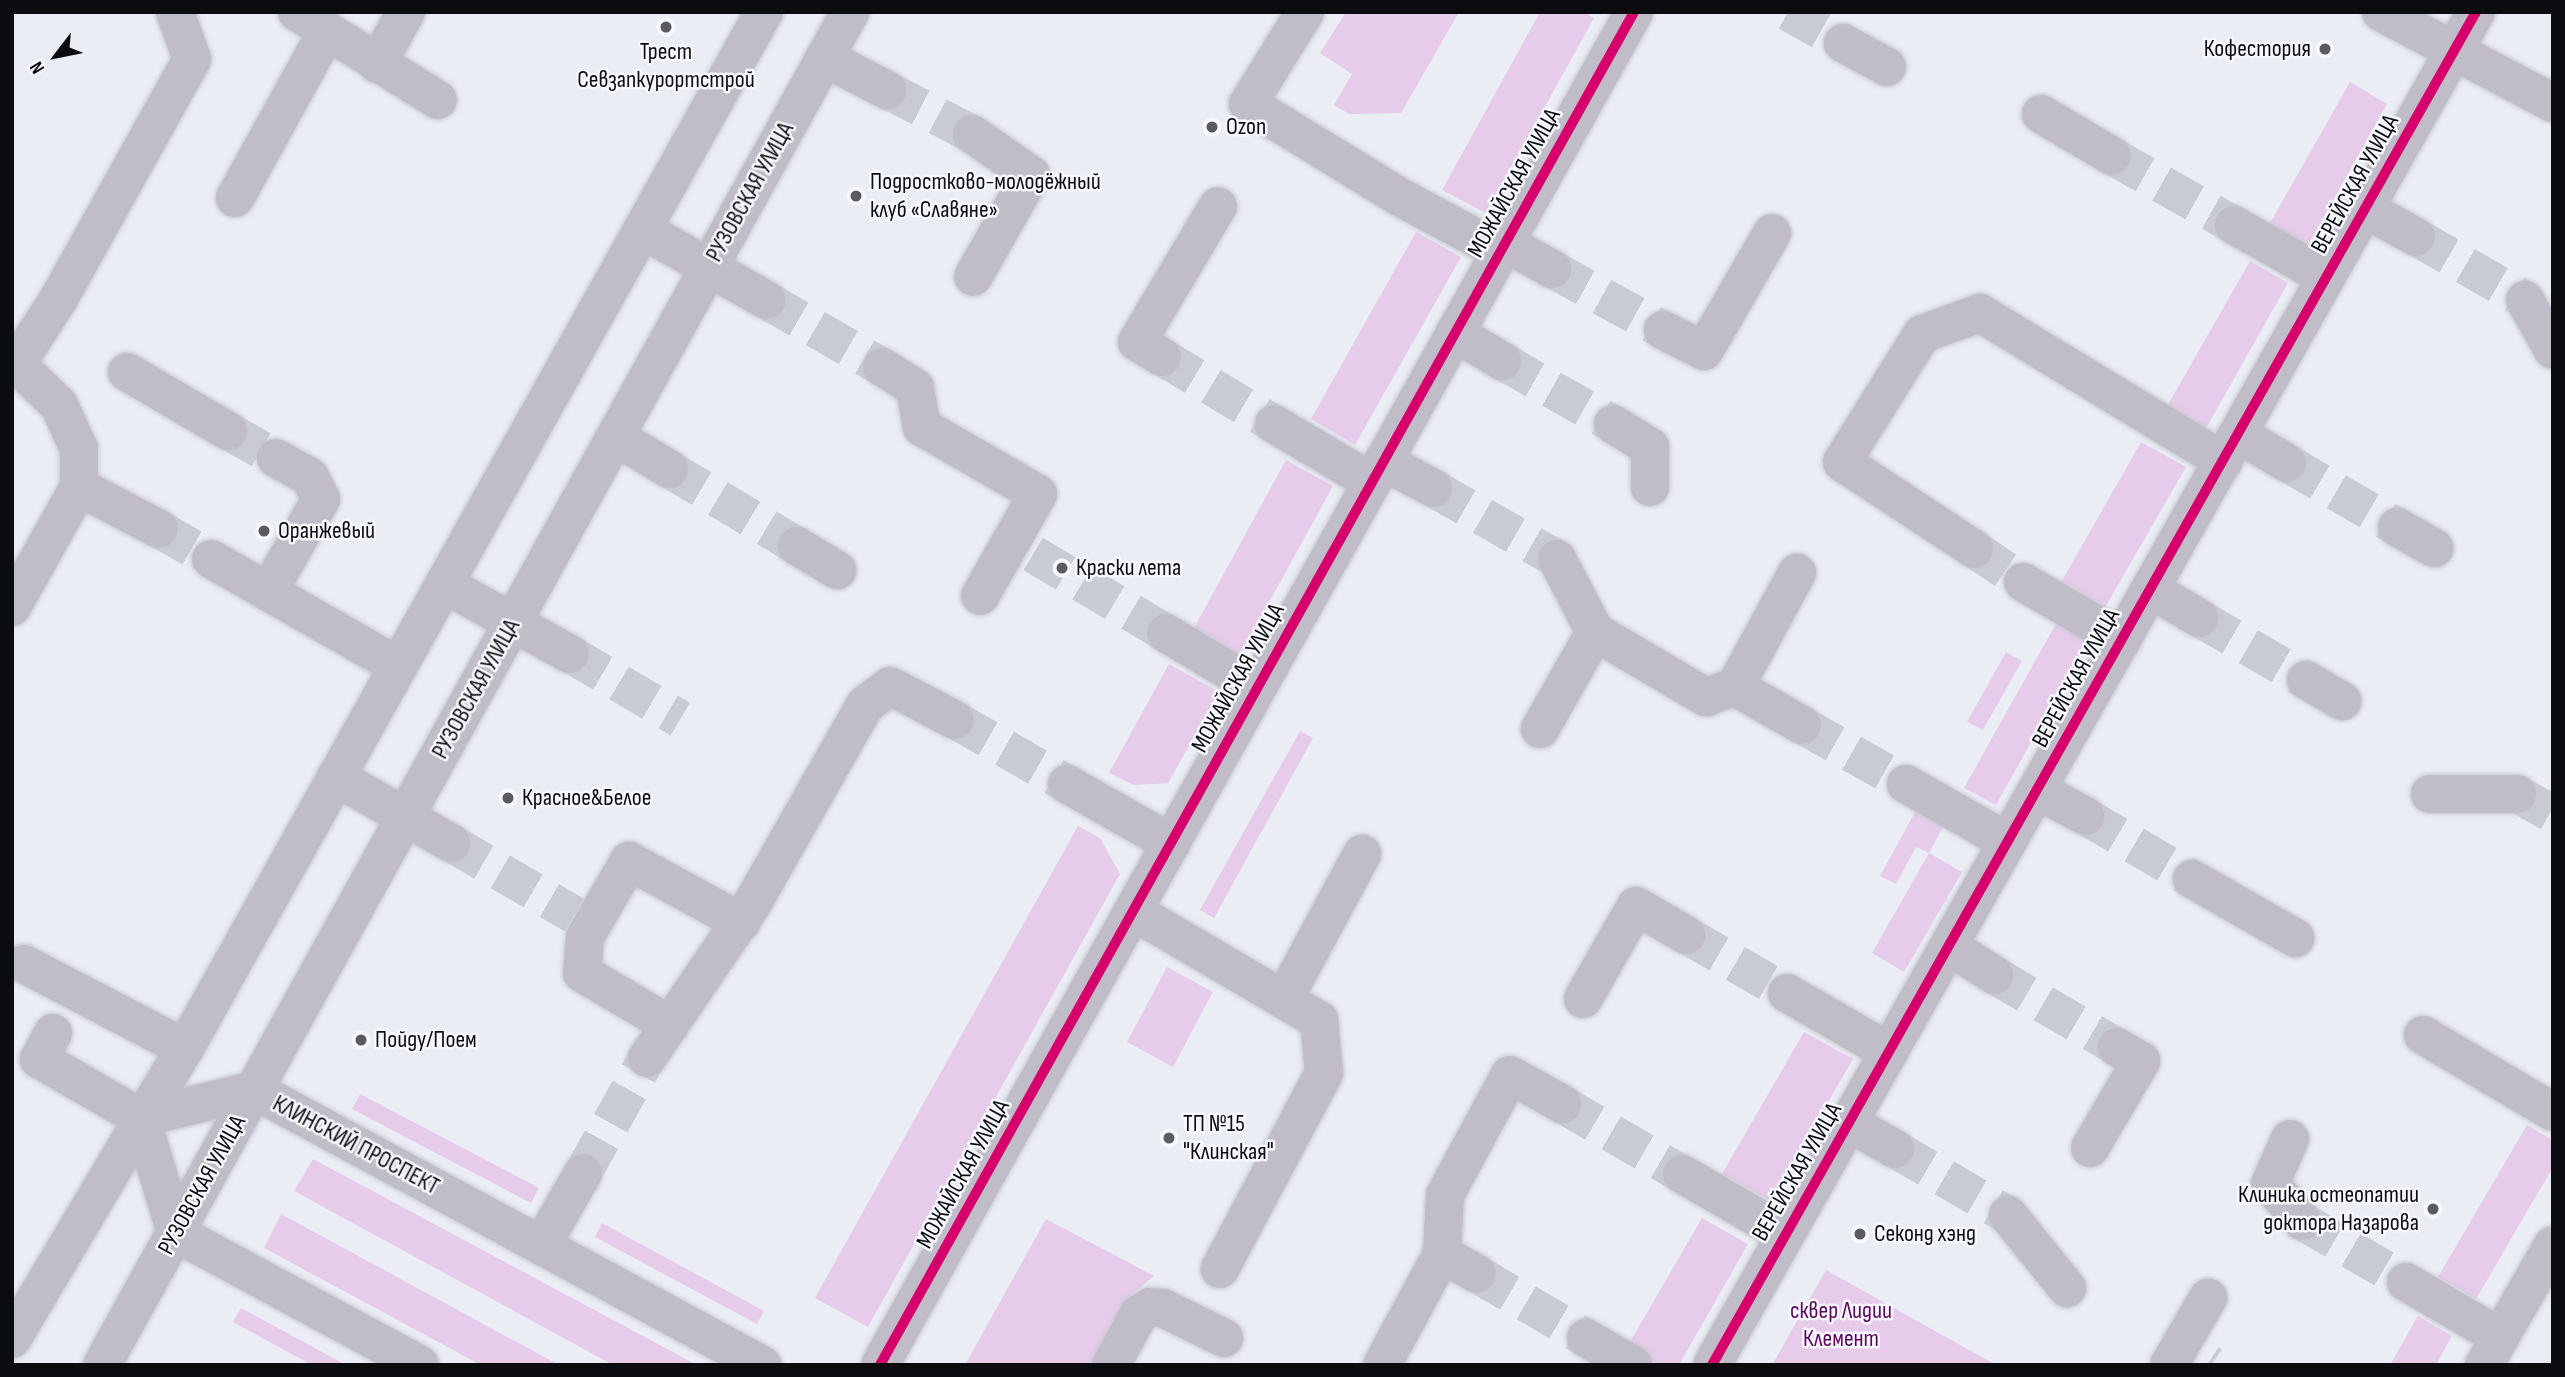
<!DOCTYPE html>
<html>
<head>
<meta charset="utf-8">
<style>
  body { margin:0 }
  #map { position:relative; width:2565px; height:1377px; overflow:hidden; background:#ebedf5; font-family:"Sofia Sans Condensed",sans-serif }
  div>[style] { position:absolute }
  .green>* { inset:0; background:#e7cbeb }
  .minor-tunnel>* { height:38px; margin-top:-19px; transform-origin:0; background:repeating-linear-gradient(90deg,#c9cbd3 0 38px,transparent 0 57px) }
  .roads { filter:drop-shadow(0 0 2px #c8cad0) drop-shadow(0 0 2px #c8cad0) }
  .minor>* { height:38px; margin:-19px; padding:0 19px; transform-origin:19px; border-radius:19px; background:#c0bdc8 }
  .cycleway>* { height:10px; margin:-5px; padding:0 5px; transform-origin:5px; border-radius:5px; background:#d6006c }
  .dots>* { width:19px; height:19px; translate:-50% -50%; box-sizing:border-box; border:4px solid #f7f8fe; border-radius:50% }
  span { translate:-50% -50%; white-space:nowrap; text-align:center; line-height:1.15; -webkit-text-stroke:5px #f7f8fe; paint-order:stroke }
  .poi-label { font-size:24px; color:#0b0c10 }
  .right { translate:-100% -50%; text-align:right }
  .left { translate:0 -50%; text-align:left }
  .street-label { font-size:24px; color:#0b0c10 }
  .park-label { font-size:24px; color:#5a085b }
  .frame { position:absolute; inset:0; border:14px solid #0b0c10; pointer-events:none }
  .north { position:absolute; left:21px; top:21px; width:70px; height:70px; -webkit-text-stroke:5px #f7f8fe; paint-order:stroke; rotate:238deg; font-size:19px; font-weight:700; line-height:28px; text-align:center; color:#0b0c10 }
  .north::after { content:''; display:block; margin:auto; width:24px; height:32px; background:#0b0c10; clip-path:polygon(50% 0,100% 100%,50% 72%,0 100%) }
</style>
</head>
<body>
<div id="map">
  <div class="green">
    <div style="clip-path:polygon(1346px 12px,1459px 12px,1401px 113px,1349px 114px,1334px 105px,1352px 74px,1320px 53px)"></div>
    <div style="clip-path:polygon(1540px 12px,1583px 12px,1594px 18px,1486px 213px,1442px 190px)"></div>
    <div style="clip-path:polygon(2350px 82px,2387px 104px,2307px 247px,2269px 225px)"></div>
    <div style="clip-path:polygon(1416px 232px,1461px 257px,1355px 445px,1311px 419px)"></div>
    <div style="clip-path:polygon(2250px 261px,2288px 283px,2205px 430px,2166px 408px)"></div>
    <div style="clip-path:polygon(2141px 442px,2186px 467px,2103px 611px,2059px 586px)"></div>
    <div style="clip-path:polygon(1286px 460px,1333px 486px,1240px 655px,1194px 628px)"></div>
    <div style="clip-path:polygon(2057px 622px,2089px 639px,1996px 805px,1964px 788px)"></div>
    <div style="clip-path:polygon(2006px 652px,2022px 661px,1983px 730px,1967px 722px)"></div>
    <div style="clip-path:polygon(1169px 664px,1219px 692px,1168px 783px,1134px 785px,1109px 773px)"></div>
    <div style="clip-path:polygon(1300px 731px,1313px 738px,1214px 918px,1200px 910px)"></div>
    <div style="clip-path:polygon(1918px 807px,1945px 823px,1929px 853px,1962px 872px,1904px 972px,1872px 953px,1929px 853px,1916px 847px,1896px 884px,1880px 876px)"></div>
    <div style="clip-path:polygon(1078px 826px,1100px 838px,1120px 874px,868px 1327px,815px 1298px)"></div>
    <div style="clip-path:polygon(1167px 967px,1213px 992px,1173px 1067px,1127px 1042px)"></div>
    <div style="clip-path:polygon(1804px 1032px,1853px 1059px,1771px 1201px,1722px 1174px)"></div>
    <div style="clip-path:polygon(360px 1094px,539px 1188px,531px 1203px,352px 1109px)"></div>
    <div style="clip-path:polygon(2527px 1125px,2553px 1140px,2553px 1167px,2476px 1299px,2438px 1277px)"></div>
    <div style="clip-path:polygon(313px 1159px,697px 1365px,613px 1365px,294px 1191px)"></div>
    <div style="clip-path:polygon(281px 1214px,559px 1365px,481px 1365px,264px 1248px)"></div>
    <div style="clip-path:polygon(1702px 1218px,1748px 1244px,1679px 1365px,1658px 1365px,1627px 1347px)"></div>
    <div style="clip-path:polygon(1046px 1219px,1154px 1276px,1131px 1295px,1090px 1365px,965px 1365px)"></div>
    <div style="clip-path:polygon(602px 1223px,764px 1311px,757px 1324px,595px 1237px)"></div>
    <div style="clip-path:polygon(1826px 1270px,1996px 1365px,1772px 1365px)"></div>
    <div style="clip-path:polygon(241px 1308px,346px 1365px,312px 1365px,233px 1322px)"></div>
    <div style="clip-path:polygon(2418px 1316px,2452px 1336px,2436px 1365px,2390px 1365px)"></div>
  </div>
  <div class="minor-tunnel">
    <div style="left:1788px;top:12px;width:63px;rotate:29.4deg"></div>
    <div style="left:887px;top:90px;width:96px;rotate:27.4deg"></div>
    <div style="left:2112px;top:156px;width:140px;rotate:29.5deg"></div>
    <div style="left:2416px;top:237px;width:126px;rotate:30deg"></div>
    <div style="left:1552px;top:269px;width:127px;rotate:28.8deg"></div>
    <div style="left:766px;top:300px;width:134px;rotate:30deg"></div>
    <div style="left:1162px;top:357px;width:131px;rotate:30.9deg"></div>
    <div style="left:1502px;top:361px;width:128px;rotate:29.6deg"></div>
    <div style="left:228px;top:431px;width:55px;rotate:29.4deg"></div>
    <div style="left:2287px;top:463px;width:127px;rotate:30.2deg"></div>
    <div style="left:669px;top:469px;width:149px;rotate:31deg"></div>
    <div style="left:1433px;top:488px;width:143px;rotate:29.8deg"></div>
    <div style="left:159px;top:529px;width:60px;rotate:30deg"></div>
    <div style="left:1974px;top:549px;width:59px;rotate:34deg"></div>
    <div style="left:1033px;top:554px;width:155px;rotate:30.7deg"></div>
    <div style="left:2199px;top:618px;width:124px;rotate:30.1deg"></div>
    <div style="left:570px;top:654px;width:128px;rotate:30.6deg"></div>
    <div style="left:955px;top:720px;width:129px;rotate:29.7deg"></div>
    <div style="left:1802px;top:725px;width:120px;rotate:29.6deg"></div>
    <div style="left:2517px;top:794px;width:41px;rotate:29.1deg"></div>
    <div style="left:2085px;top:816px;width:124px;rotate:30.5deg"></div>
    <div style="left:451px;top:843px;width:143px;rotate:30.3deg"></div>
    <div style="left:1686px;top:935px;width:116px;rotate:29.9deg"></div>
    <div style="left:1994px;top:975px;width:143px;rotate:30.3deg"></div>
    <div style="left:1562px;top:1104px;width:139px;rotate:30.3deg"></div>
    <div style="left:1895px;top:1149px;width:131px;rotate:30.3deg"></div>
    <div style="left:583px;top:1173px;width:132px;rotate:-60.9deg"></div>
    <div style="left:2302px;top:1221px;width:121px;rotate:30.4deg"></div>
    <div style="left:1477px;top:1274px;width:126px;rotate:30.4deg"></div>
    <div style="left:2208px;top:1363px;width:4px;rotate:34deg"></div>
  </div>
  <div class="roads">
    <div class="minor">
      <div style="left:297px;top:12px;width:166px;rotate:32deg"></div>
      <div style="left:1305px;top:12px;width:108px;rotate:121.8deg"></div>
      <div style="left:1248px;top:104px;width:176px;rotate:31.5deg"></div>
      <div style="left:1398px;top:196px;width:116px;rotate:28.3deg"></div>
      <div style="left:2381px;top:12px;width:195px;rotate:27.9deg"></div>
      <div style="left:1843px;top:43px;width:50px;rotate:28.6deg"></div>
      <div style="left:825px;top:58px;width:70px;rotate:27.3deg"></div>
      <div style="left:377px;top:64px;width:60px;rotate:-60.9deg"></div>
      <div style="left:2041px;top:114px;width:82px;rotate:30.6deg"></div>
      <div style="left:972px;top:134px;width:72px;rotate:34.8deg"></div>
      <div style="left:1031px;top:175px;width:117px;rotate:119.6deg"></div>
      <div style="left:235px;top:198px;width:188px;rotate:-61.1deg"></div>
      <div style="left:2365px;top:209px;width:58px;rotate:28.8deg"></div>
      <div style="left:2234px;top:225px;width:106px;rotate:29.5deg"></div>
      <div style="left:643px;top:230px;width:142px;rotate:29.6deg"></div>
      <div style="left:1505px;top:243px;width:54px;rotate:29deg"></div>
      <div style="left:2525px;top:300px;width:57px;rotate:60.8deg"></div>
      <div style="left:1663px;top:330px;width:46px;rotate:27.1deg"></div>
      <div style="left:1704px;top:351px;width:136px;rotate:-60deg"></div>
      <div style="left:1455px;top:333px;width:55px;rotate:30.8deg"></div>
      <div style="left:1162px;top:357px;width:29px;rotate:-149deg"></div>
      <div style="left:1137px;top:342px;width:158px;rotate:-59.2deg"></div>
      <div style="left:12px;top:360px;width:65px;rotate:43.8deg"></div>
      <div style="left:59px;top:405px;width:48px;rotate:65.6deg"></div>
      <div style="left:79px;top:449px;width:38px;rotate:90deg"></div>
      <div style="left:79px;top:487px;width:137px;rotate:119.2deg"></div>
      <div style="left:17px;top:363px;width:75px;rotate:-56.9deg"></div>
      <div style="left:58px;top:300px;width:276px;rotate:-60.9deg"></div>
      <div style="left:192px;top:59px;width:50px;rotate:-109.9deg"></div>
      <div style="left:882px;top:367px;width:39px;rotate:32deg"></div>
      <div style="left:915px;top:388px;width:40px;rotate:80deg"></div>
      <div style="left:922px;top:427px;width:134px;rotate:30deg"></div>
      <div style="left:1038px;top:494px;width:117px;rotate:119.6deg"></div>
      <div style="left:127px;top:372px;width:117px;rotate:30.3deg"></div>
      <div style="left:1274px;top:424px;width:114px;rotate:30.6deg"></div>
      <div style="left:1613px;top:424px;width:44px;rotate:31.9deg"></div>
      <div style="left:1650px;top:447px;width:40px;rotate:90deg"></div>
      <div style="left:2238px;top:434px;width:57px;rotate:30.6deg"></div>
      <div style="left:616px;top:437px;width:62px;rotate:31.1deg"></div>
      <div style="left:1383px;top:461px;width:57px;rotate:28.4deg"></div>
      <div style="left:79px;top:487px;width:90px;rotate:27.7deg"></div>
      <div style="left:2397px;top:527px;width:43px;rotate:29.6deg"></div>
      <div style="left:797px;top:546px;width:47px;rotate:31deg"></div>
      <div style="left:1974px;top:549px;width:158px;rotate:-146.6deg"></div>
      <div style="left:1842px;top:462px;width:151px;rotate:-58deg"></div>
      <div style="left:1922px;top:334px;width:62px;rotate:-19.9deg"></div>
      <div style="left:1980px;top:313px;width:285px;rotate:31.3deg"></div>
      <div style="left:211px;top:559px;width:215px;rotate:29.8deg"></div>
      <div style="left:1557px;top:559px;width:82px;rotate:62.5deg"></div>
      <div style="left:2023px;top:582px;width:115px;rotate:30.4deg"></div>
      <div style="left:444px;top:584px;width:144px;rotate:29.1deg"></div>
      <div style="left:2150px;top:589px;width:57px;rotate:30.6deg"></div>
      <div style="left:268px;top:592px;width:107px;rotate:-60.3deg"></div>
      <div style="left:321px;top:499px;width:25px;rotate:-117deg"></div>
      <div style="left:310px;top:477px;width:39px;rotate:-151deg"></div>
      <div style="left:1166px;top:633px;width:106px;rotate:31.1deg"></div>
      <div style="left:2306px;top:680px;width:42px;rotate:30.3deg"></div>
      <div style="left:1735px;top:687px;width:77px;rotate:29.6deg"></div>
      <div style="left:1540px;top:729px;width:112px;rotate:-60.4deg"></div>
      <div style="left:1595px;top:632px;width:129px;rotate:30.4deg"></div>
      <div style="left:1706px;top:697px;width:31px;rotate:-19deg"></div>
      <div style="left:1735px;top:687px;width:130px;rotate:-61.5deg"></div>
      <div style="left:336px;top:777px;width:133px;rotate:29.9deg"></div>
      <div style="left:1067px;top:784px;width:120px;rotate:29.6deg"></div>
      <div style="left:1906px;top:784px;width:117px;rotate:29.6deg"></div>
      <div style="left:2037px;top:790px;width:55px;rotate:28.4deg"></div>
      <div style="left:2430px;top:794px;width:87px"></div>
      <div style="left:2192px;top:879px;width:119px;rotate:29.8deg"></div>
      <div style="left:1133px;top:911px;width:216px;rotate:30.4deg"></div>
      <div style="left:1319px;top:1020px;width:53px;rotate:84.6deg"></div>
      <div style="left:1324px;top:1073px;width:222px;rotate:118deg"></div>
      <div style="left:1949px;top:946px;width:54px;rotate:32.8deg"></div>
      <div style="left:24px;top:964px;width:182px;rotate:27.6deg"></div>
      <div style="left:1787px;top:993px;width:118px;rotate:30deg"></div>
      <div style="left:1284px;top:999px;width:165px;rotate:-61.7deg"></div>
      <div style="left:1583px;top:999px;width:107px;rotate:-60.3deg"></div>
      <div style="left:1636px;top:906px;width:58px;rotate:30.1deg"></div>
      <div style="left:670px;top:1025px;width:102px;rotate:-149.4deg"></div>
      <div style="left:582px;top:973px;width:36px;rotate:-85deg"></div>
      <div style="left:585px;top:937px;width:88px;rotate:-59.9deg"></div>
      <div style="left:629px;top:861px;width:128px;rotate:28.6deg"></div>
      <div style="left:53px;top:1033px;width:30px;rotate:118deg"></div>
      <div style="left:39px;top:1059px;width:118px;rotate:30deg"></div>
      <div style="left:2423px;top:1035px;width:151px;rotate:30.6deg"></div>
      <div style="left:647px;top:1058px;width:186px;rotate:-55.7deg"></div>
      <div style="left:752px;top:904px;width:229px;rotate:-60.4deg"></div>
      <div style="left:865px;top:705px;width:31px;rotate:-37deg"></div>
      <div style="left:890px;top:686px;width:73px;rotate:27.6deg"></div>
      <div style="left:141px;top:1118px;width:116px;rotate:-13.9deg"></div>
      <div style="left:254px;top:1090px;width:578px;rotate:28.43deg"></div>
      <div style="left:141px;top:1118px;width:120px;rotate:73.1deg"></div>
      <div style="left:176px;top:1233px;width:277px;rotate:28.4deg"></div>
      <div style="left:1849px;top:1123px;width:53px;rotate:29.5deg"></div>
      <div style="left:2290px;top:1139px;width:49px;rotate:114deg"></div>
      <div style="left:2270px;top:1184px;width:49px;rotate:49.1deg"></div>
      <div style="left:2090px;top:1148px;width:101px;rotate:-59.6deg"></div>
      <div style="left:2141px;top:1061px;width:28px;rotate:-150deg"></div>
      <div style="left:1682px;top:1174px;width:120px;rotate:30deg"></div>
      <div style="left:2008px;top:1215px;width:94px;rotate:51.1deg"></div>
      <div style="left:541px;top:1246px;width:84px;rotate:-60.1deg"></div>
      <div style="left:1442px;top:1254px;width:40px;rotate:29.7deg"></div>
      <div style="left:2406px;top:1282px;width:109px;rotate:30.3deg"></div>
      <div style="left:1586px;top:1338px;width:54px;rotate:29.9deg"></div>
      <div style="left:12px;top:1339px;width:339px;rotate:-59.3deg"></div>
      <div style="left:185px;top:1048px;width:1187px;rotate:-60.8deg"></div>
      <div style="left:102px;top:1365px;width:1546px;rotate:-61.06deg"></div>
      <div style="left:880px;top:1365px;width:1549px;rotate:-60.87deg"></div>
      <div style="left:1111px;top:1365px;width:58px;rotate:-61.2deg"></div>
      <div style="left:1139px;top:1314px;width:13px;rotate:-32deg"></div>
      <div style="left:1150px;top:1307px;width:13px;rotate:4deg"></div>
      <div style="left:1163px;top:1308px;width:68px;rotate:26.2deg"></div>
      <div style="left:1382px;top:1365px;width:126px;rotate:-61.6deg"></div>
      <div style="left:1442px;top:1254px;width:59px;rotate:-87.1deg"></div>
      <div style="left:1445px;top:1195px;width:136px;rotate:-61.6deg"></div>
      <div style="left:1510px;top:1075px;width:60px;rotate:29.1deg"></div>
      <div style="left:1712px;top:1365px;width:1554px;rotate:-60.55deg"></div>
      <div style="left:2169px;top:1365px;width:78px;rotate:-59.8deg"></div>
      <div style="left:2484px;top:1365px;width:138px;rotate:-60.1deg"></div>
    </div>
  </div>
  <div class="cycleway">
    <div style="left:880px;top:1365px;width:1549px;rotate:-60.87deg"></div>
    <div style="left:1712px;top:1365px;width:1554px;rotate:-60.55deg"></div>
  </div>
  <div class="dots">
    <div style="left:666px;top:27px;background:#595b60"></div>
    <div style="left:2325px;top:49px;background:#595b60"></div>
    <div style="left:1212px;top:127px;background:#595b60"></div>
    <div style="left:856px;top:196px;background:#595b60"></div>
    <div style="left:264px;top:531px;background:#595b60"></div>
    <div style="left:1062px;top:568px;background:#595b60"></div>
    <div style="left:508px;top:798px;background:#595b60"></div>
    <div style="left:361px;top:1040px;background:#595b60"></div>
    <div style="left:1169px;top:1138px;background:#595b60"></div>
    <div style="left:2433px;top:1209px;background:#595b60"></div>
    <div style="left:1860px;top:1234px;background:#595b60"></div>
  </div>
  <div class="poi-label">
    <span class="right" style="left:2311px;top:49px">Кофестория</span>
    <span style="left:666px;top:66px">Трест<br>Севзапкурортстрой</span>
    <span class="left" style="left:1226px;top:127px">Ozon</span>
    <span class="left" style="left:870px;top:196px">Подростково-молодёжный<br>клуб «Славяне»</span>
    <span class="left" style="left:278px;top:531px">Оранжевый</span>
    <span class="left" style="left:1076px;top:568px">Краски лета</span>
    <span class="left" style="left:522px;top:798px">Красное&amp;Белое</span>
    <span class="left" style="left:375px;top:1040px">Пойду/Поем</span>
    <span class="left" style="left:1183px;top:1138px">ТП №15<br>"Клинская"</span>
    <span class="right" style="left:2419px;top:1209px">Клиника остеопатии<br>доктора Назарова</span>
    <span class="left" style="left:1874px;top:1234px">Секонд хэнд</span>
  </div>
  <div class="street-label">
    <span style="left:1514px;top:183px;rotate:-61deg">МОЖАЙСКАЯ УЛИЦА</span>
    <span style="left:2355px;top:184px;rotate:-61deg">ВЕРЕЙСКАЯ УЛИЦА</span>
    <span style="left:750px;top:192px;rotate:-61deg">РУЗОВСКАЯ УЛИЦА</span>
    <span style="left:1238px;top:678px;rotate:-61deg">МОЖАЙСКАЯ УЛИЦА</span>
    <span style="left:2076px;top:678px;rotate:-61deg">ВЕРЕЙСКАЯ УЛИЦА</span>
    <span style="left:476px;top:689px;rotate:-61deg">РУЗОВСКАЯ УЛИЦА</span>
    <span style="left:356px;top:1145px;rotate:28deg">КЛИНСКИЙ ПРОСПЕКТ</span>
    <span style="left:1797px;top:1172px;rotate:-60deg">ВЕРЕЙСКАЯ УЛИЦА</span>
    <span style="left:963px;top:1174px;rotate:-61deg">МОЖАЙСКАЯ УЛИЦА</span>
    <span style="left:202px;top:1185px;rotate:-61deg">РУЗОВСКАЯ УЛИЦА</span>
  </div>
  <div class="park-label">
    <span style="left:1841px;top:1325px">сквер Лидии<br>Клемент</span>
  </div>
  <div class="frame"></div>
  <div class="north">N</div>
</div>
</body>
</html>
